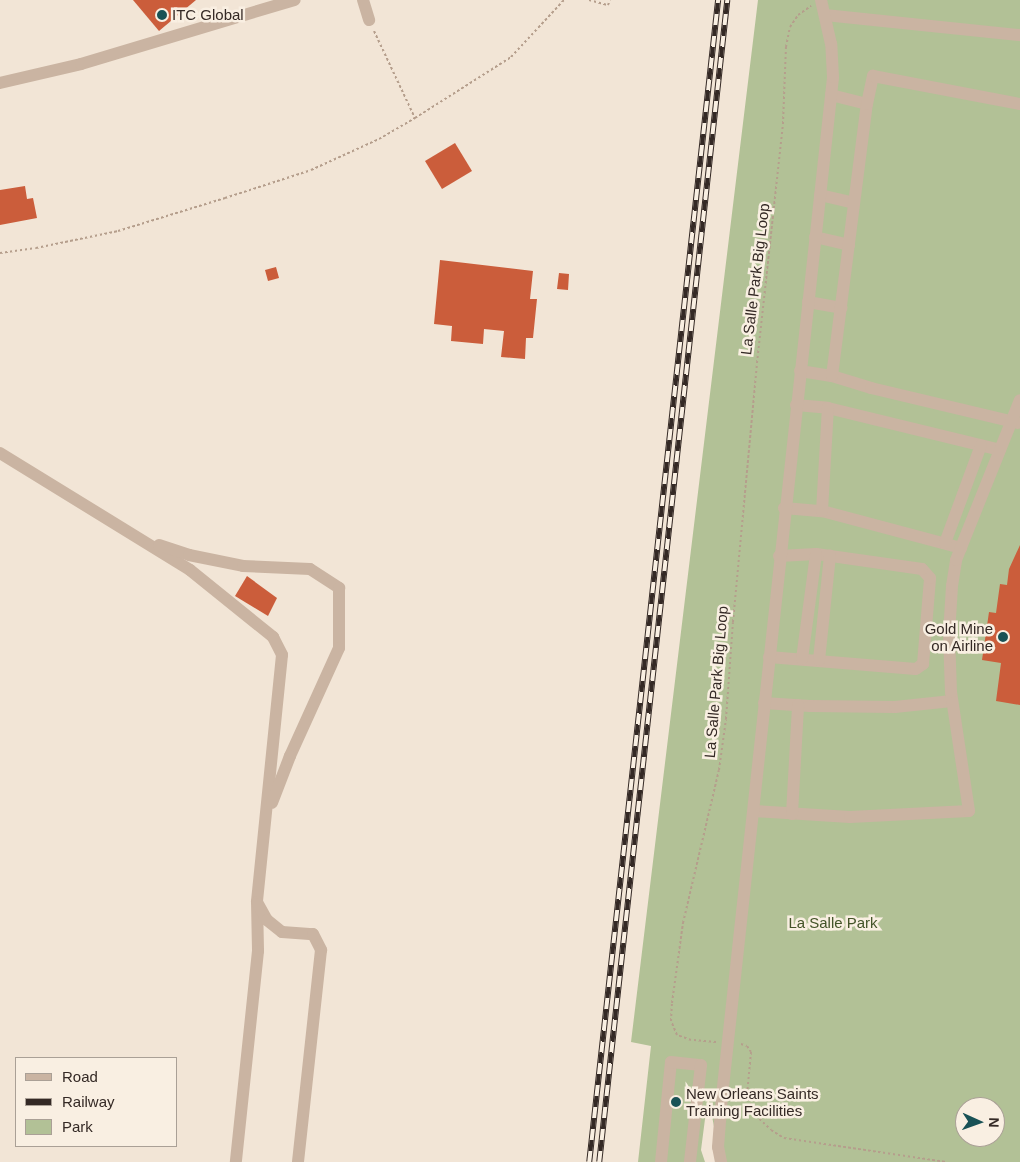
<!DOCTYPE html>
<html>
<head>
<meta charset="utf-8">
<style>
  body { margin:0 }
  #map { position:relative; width:1020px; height:1162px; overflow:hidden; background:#f2e5d6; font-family:Helvetica,sans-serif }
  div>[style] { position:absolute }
  .green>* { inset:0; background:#b2c196 }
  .building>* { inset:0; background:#cb5d3b }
  .path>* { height:2px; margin-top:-1px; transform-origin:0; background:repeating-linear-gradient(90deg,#b59e8c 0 2.5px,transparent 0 5px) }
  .minor>* { height:12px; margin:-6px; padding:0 6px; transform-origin:6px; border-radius:6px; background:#cab4a2 }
  .rail>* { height:5.5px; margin-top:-2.75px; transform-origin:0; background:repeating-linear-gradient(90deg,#f9efe2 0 11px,#342925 0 22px); box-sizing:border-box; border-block:1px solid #342925 }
  .dots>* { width:14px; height:14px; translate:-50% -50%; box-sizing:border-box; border:2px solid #f9efe2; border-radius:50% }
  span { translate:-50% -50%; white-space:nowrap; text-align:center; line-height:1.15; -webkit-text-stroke:5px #f9efe2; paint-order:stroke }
  .poi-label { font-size:15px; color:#342925 }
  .left { translate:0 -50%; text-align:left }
  .right { translate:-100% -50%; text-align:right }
  .street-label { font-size:15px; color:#342925 }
  .park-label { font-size:15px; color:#435328 }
  .legend { position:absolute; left:15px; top:1057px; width:162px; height:90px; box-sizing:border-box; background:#f9efe2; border:1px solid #aaa096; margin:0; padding:6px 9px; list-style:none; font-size:15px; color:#342925 }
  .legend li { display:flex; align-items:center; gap:10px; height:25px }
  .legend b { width:25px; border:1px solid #aaa096 }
  .north { position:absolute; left:955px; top:1097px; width:50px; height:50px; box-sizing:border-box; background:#f9efe2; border:1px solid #aaa096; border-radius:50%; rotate:92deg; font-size:14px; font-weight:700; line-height:20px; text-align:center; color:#342925 }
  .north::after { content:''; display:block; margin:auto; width:18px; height:22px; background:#195256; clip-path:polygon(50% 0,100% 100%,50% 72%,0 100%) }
</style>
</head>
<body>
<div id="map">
  <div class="green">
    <div style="clip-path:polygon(evenodd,758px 0,1020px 0,1020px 1162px,721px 1162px,708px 1096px,701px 1150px,705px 1162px,638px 1162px,651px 1046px,631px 1042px,758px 0,965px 1107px,995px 1107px,995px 1137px,965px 1137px,965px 1107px)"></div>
  </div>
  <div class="building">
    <div style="clip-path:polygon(133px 0,196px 0,159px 31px)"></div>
    <div style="clip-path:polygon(455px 143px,472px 171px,442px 189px,425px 161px)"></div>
    <div style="clip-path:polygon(25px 186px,27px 199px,33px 198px,37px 218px,0 225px,0 190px)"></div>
    <div style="clip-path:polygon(440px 260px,533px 271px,530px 299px,537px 299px,533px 338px,526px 338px,525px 359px,501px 357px,504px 331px,484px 329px,483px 344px,451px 341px,452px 326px,434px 324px)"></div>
    <div style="clip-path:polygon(276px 267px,279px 278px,268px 281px,265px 270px)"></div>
    <div style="clip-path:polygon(559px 273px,569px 274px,568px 290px,557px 289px)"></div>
    <div style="clip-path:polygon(1020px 545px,1020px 705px,996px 701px,1001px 663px,982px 660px,989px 612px,996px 613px,1000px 584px,1007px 585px,1009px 569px)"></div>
    <div style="clip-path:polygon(247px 576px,277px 598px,268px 616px,235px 596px)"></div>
  </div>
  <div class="path">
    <div style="left:589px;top:0;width:20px;rotate:15deg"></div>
    <div style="left:608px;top:5px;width:5px;rotate:-68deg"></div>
    <div style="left:374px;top:31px;width:96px;rotate:64.8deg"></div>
    <div style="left:415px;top:118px;width:114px;rotate:-32.4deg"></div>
    <div style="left:511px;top:57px;width:78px;rotate:-47.1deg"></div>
    <div style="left:0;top:253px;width:36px;rotate:-8deg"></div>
    <div style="left:36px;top:248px;width:84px;rotate:-11.7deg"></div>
    <div style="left:118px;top:231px;width:112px;rotate:-17.1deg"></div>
    <div style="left:225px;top:198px;width:90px;rotate:-18deg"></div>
    <div style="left:311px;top:170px;width:75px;rotate:-24.5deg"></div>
    <div style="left:379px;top:139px;width:42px;rotate:-30.3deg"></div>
    <div style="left:716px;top:1042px;width:25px;rotate:-175deg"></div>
    <div style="left:691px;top:1040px;width:15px;rotate:-160deg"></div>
    <div style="left:677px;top:1035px;width:15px;rotate:-113deg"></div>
    <div style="left:671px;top:1021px;width:18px;rotate:-87deg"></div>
    <div style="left:672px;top:1003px;width:81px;rotate:-82.2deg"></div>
    <div style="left:683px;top:923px;width:157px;rotate:-76.8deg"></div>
    <div style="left:719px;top:770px;width:51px;rotate:-82.2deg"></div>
    <div style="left:726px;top:719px;width:97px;rotate:-85.9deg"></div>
    <div style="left:733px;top:622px;width:260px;rotate:-84.7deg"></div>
    <div style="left:757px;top:363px;width:240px;rotate:-83.8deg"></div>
    <div style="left:783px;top:124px;width:77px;rotate:-87.8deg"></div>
    <div style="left:786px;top:47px;width:20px;rotate:-79deg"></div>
    <div style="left:790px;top:27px;width:14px;rotate:-56deg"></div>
    <div style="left:798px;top:15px;width:16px;rotate:-35deg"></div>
    <div style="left:741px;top:1044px;width:6px;rotate:18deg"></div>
    <div style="left:747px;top:1046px;width:7px;rotate:56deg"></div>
    <div style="left:751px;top:1052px;width:42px;rotate:95.4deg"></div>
    <div style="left:747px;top:1094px;width:19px;rotate:74deg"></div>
    <div style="left:752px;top:1112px;width:26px;rotate:43deg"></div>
    <div style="left:771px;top:1130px;width:15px;rotate:32deg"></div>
    <div style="left:784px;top:1138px;width:164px;rotate:8.4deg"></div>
  </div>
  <div class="minor">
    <div style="left:363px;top:0;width:21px;rotate:73deg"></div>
    <div style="left:825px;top:15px;width:196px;rotate:5.9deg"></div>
    <div style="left:0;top:83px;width:83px;rotate:-13.2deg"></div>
    <div style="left:81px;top:64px;width:223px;rotate:-16.7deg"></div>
    <div style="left:831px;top:95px;width:37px;rotate:14deg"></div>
    <div style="left:820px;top:195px;width:35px;rotate:13deg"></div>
    <div style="left:815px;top:237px;width:35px;rotate:13deg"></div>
    <div style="left:808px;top:302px;width:34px;rotate:10deg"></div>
    <div style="left:800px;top:371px;width:32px;rotate:9deg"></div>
    <div style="left:832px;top:376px;width:41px;rotate:17.1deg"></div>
    <div style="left:871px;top:388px;width:151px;rotate:13.4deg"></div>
    <div style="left:832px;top:376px;width:274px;rotate:-82.7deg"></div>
    <div style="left:867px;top:104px;width:29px;rotate:-78deg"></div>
    <div style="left:873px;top:76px;width:150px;rotate:10.8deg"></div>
    <div style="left:796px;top:405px;width:32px;rotate:5deg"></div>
    <div style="left:828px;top:408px;width:177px;rotate:13.7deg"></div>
    <div style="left:0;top:453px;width:223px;rotate:31.6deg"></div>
    <div style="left:190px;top:570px;width:107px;rotate:38.9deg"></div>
    <div style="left:273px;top:637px;width:20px;rotate:63deg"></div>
    <div style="left:282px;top:655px;width:248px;rotate:95.8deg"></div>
    <div style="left:257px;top:902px;width:49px;rotate:88.8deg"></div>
    <div style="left:258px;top:951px;width:212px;rotate:96deg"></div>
    <div style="left:784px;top:508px;width:38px;rotate:5deg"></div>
    <div style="left:822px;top:511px;width:144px;rotate:14.9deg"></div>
    <div style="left:822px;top:511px;width:103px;rotate:-86.7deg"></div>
    <div style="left:945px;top:543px;width:104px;rotate:-69.8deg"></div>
    <div style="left:159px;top:545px;width:32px;rotate:18deg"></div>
    <div style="left:189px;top:555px;width:55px;rotate:11.5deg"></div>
    <div style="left:243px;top:566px;width:67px;rotate:2.6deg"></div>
    <div style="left:310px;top:569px;width:35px;rotate:33deg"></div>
    <div style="left:339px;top:588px;width:60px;rotate:90deg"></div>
    <div style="left:339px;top:648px;width:119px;rotate:114.4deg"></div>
    <div style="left:290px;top:756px;width:50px;rotate:111deg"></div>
    <div style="left:769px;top:657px;width:147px;rotate:4.7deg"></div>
    <div style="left:916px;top:669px;width:9px;rotate:-36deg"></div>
    <div style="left:923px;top:664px;width:86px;rotate:-85.3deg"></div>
    <div style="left:930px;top:578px;width:12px;rotate:-132deg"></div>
    <div style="left:922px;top:569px;width:107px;rotate:-171.9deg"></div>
    <div style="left:816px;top:554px;width:37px;rotate:177deg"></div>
    <div style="left:802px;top:659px;width:106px;rotate:-82.4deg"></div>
    <div style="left:819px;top:660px;width:105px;rotate:-84deg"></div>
    <div style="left:764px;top:703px;width:46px;rotate:3.7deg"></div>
    <div style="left:810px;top:706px;width:85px;rotate:0.7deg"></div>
    <div style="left:895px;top:707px;width:57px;rotate:-6deg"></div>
    <div style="left:754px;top:811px;width:96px;rotate:3.6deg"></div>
    <div style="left:850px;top:817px;width:119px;rotate:-2.9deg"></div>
    <div style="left:969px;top:811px;width:120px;rotate:-98.6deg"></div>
    <div style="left:951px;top:692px;width:58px;rotate:-92deg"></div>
    <div style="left:949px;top:634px;width:48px;rotate:-86.4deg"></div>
    <div style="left:952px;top:586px;width:26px;rotate:-81deg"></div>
    <div style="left:956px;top:560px;width:172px;rotate:-68.2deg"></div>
    <div style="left:792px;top:814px;width:109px;rotate:-86.8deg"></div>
    <div style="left:258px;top:904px;width:18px;rotate:61deg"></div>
    <div style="left:267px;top:920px;width:19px;rotate:39deg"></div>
    <div style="left:282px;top:932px;width:31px;rotate:4deg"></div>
    <div style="left:313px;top:934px;width:18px;rotate:63deg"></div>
    <div style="left:321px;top:950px;width:213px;rotate:96.2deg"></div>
    <div style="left:661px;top:1162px;width:100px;rotate:-84.3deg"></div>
    <div style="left:671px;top:1062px;width:30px;rotate:6deg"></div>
    <div style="left:701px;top:1065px;width:98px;rotate:96.5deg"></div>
    <div style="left:721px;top:1162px;width:15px;rotate:-101deg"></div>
    <div style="left:718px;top:1147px;width:51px;rotate:-85.5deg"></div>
    <div style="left:722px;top:1096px;width:1025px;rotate:-83.78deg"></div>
    <div style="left:833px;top:77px;width:33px;rotate:-93deg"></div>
    <div style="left:831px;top:44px;width:45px;rotate:-102.8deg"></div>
  </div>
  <div class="rail">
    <div style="left:589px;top:1162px;width:1169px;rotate:-83.67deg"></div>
    <div style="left:599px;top:1162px;width:1169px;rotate:-83.71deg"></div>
  </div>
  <div class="dots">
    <div style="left:162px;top:15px;background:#195256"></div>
    <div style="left:1003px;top:637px;background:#195256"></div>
    <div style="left:676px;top:1102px;background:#195256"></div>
  </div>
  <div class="poi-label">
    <span class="left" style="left:172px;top:15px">ITC Global</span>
    <span class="right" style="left:993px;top:637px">Gold Mine<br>on Airline</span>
    <span class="left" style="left:686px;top:1102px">New Orleans Saints<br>Training Facilities</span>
  </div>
  <div class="street-label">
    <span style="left:755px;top:279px;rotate:-83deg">La Salle Park Big Loop</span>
    <span style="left:716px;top:682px;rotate:-85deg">La Salle Park Big Loop</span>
  </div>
  <div class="park-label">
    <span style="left:833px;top:923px">La Salle Park</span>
  </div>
  <ul class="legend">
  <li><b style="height:6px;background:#cab4a2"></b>Road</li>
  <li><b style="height:6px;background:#342925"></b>Railway</li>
  <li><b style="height:14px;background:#b2c196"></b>Park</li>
  </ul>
  <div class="north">N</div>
</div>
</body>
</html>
